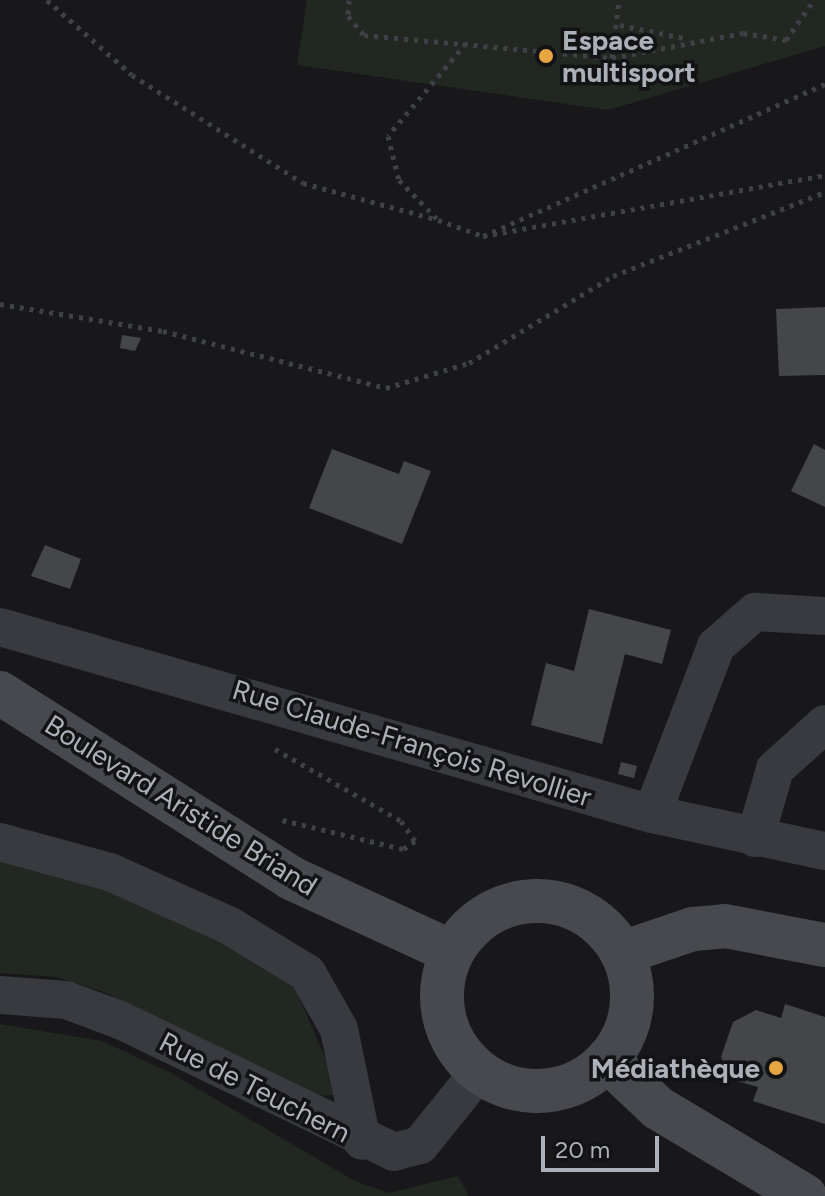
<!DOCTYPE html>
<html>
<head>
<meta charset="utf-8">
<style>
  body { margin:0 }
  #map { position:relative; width:825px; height:1196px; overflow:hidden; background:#18181a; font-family:Figtree,sans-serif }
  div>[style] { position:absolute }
  .green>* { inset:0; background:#202821 }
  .building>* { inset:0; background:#45464a }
  .path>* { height:5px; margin-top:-2.5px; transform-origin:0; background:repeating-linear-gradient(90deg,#3f4146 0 4px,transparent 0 10px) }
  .street>* { height:38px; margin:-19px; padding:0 19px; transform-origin:19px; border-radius:19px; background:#393a3f }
  .secondary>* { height:44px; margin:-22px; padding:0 22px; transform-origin:22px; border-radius:22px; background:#47494f }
  .secondary>.ring { margin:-22px; padding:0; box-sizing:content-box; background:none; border:44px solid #47494f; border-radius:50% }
  .dots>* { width:22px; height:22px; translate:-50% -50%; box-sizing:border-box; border:4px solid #131315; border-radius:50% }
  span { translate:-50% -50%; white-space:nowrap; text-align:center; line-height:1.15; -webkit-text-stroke:7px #131315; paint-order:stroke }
  .poi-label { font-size:28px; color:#abb0b9; font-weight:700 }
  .left { translate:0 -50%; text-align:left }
  .right { translate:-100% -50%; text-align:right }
  .street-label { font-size:28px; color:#abb0b9 }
  .scale { position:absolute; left:541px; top:1136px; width:118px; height:36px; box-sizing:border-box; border:4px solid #abb0b9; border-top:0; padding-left:10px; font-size:24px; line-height:28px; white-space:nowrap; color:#abb0b9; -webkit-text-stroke:6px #131315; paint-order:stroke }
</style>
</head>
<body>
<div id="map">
  <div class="green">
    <div style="clip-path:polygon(307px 0,825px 0,825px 46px,608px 110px,297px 65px)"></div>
    <div style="clip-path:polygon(0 851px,49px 863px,289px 974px,333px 1076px,333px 1095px,314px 1096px,104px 992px,56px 977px,0 973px)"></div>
    <div style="clip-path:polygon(0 1024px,102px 1041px,171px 1073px,355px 1181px,389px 1193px,458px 1176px,469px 1196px,0 1196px)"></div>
  </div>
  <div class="building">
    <div style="clip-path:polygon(825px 307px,825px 375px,779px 376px,776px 309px)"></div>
    <div style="clip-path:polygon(122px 335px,141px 338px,135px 351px,120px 348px)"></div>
    <div style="clip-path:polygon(814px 444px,825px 450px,825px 507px,791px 491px)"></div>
    <div style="clip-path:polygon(332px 449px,399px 474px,404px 461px,431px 471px,402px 544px,309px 508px)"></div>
    <div style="clip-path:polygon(45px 545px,81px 559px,70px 589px,31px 576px)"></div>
    <div style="clip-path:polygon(589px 609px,671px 630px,662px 664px,625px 654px,602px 744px,531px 725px,546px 663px,574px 671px)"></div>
    <div style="clip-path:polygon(621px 762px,637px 766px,634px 778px,618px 774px)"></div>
    <div style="clip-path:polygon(785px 1004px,825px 1017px,825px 1124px,753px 1101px,758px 1087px,733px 1080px,721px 1057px,733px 1022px,756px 1010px,781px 1018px)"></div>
  </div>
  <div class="path">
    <div style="left:47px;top:0;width:113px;rotate:41.4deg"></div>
    <div style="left:132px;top:75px;width:202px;rotate:32.3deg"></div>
    <div style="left:303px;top:183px;width:140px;rotate:15.3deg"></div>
    <div style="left:349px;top:0;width:16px;rotate:94deg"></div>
    <div style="left:348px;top:16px;width:25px;rotate:50deg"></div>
    <div style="left:364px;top:35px;width:249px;rotate:5.3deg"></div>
    <div style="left:612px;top:58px;width:133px;rotate:-10.8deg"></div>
    <div style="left:743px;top:33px;width:44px;rotate:9.2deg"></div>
    <div style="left:786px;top:40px;width:49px;rotate:-55deg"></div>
    <div style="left:620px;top:25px;width:70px;rotate:11.5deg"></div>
    <div style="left:466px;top:43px;width:121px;rotate:130deg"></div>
    <div style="left:388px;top:136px;width:45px;rotate:76deg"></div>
    <div style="left:399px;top:180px;width:56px;rotate:45.7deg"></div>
    <div style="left:438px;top:220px;width:48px;rotate:19.6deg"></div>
    <div style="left:612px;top:58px;width:58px;rotate:-83.1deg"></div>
    <div style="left:825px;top:84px;width:374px;rotate:156deg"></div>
    <div style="left:483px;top:236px;width:347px;rotate:-10.1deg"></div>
    <div style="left:0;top:304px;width:165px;rotate:9.4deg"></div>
    <div style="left:163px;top:331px;width:230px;rotate:14.3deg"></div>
    <div style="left:386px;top:388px;width:87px;rotate:-16.8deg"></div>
    <div style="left:469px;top:363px;width:168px;rotate:-31.1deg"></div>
    <div style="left:613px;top:276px;width:228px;rotate:-21.6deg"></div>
    <div style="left:275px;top:749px;width:145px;rotate:29.7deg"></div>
    <div style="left:401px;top:821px;width:24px;rotate:55deg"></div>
    <div style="left:415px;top:841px;width:14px;rotate:146deg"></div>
    <div style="left:403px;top:849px;width:124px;rotate:-166.5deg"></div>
  </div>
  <div class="street">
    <div style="left:0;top:627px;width:678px;rotate:16deg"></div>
    <div style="left:652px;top:814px;width:177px;rotate:12.1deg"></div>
    <div style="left:652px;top:814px;width:180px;rotate:-69.1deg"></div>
    <div style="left:716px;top:646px;width:52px;rotate:-41.1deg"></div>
    <div style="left:755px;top:612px;width:70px;rotate:3.3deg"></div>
    <div style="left:755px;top:838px;width:72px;rotate:-73.8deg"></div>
    <div style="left:775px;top:769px;width:67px;rotate:-42deg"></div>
    <div style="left:0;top:842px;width:114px;rotate:15.3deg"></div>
    <div style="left:110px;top:872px;width:132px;rotate:24.2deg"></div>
    <div style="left:230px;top:926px;width:90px;rotate:31.4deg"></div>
    <div style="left:307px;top:973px;width:64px;rotate:60.3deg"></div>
    <div style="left:339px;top:1029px;width:114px;rotate:78.4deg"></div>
    <div style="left:0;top:995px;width:66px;rotate:4.3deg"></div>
    <div style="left:66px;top:1000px;width:58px;rotate:20.3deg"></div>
    <div style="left:120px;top:1020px;width:304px;rotate:25.7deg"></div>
    <div style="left:394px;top:1152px;width:27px;rotate:-15deg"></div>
    <div style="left:420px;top:1145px;width:94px;rotate:-51.1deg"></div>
  </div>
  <div class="secondary">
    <div style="left:0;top:693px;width:345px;rotate:32.4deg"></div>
    <div style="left:291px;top:878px;width:177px;rotate:24.7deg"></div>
    <div class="ring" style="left:442px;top:901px;width:146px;height:146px"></div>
    <div style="left:622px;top:953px;width:75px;rotate:-18.7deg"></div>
    <div style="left:693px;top:929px;width:32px;rotate:-5deg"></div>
    <div style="left:725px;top:926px;width:102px;rotate:10.8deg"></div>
    <div style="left:607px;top:1060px;width:70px;rotate:43.3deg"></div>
    <div style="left:658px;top:1108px;width:171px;rotate:30.9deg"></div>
  </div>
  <div class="dots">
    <div style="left:546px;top:56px;background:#e8a642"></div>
    <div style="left:776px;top:1068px;background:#e8a642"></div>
  </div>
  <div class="poi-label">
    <span class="left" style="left:562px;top:56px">Espace<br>multisport</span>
    <span class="right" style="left:760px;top:1068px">Médiathèque</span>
  </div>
  <div class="street-label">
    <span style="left:412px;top:743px;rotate:17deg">Rue Claude-François Revollier</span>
    <span style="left:181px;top:805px;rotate:32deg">Boulevard Aristide Briand</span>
    <span style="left:255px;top:1087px;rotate:27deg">Rue de Teuchern</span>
  </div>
  <div class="scale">20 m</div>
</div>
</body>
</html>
